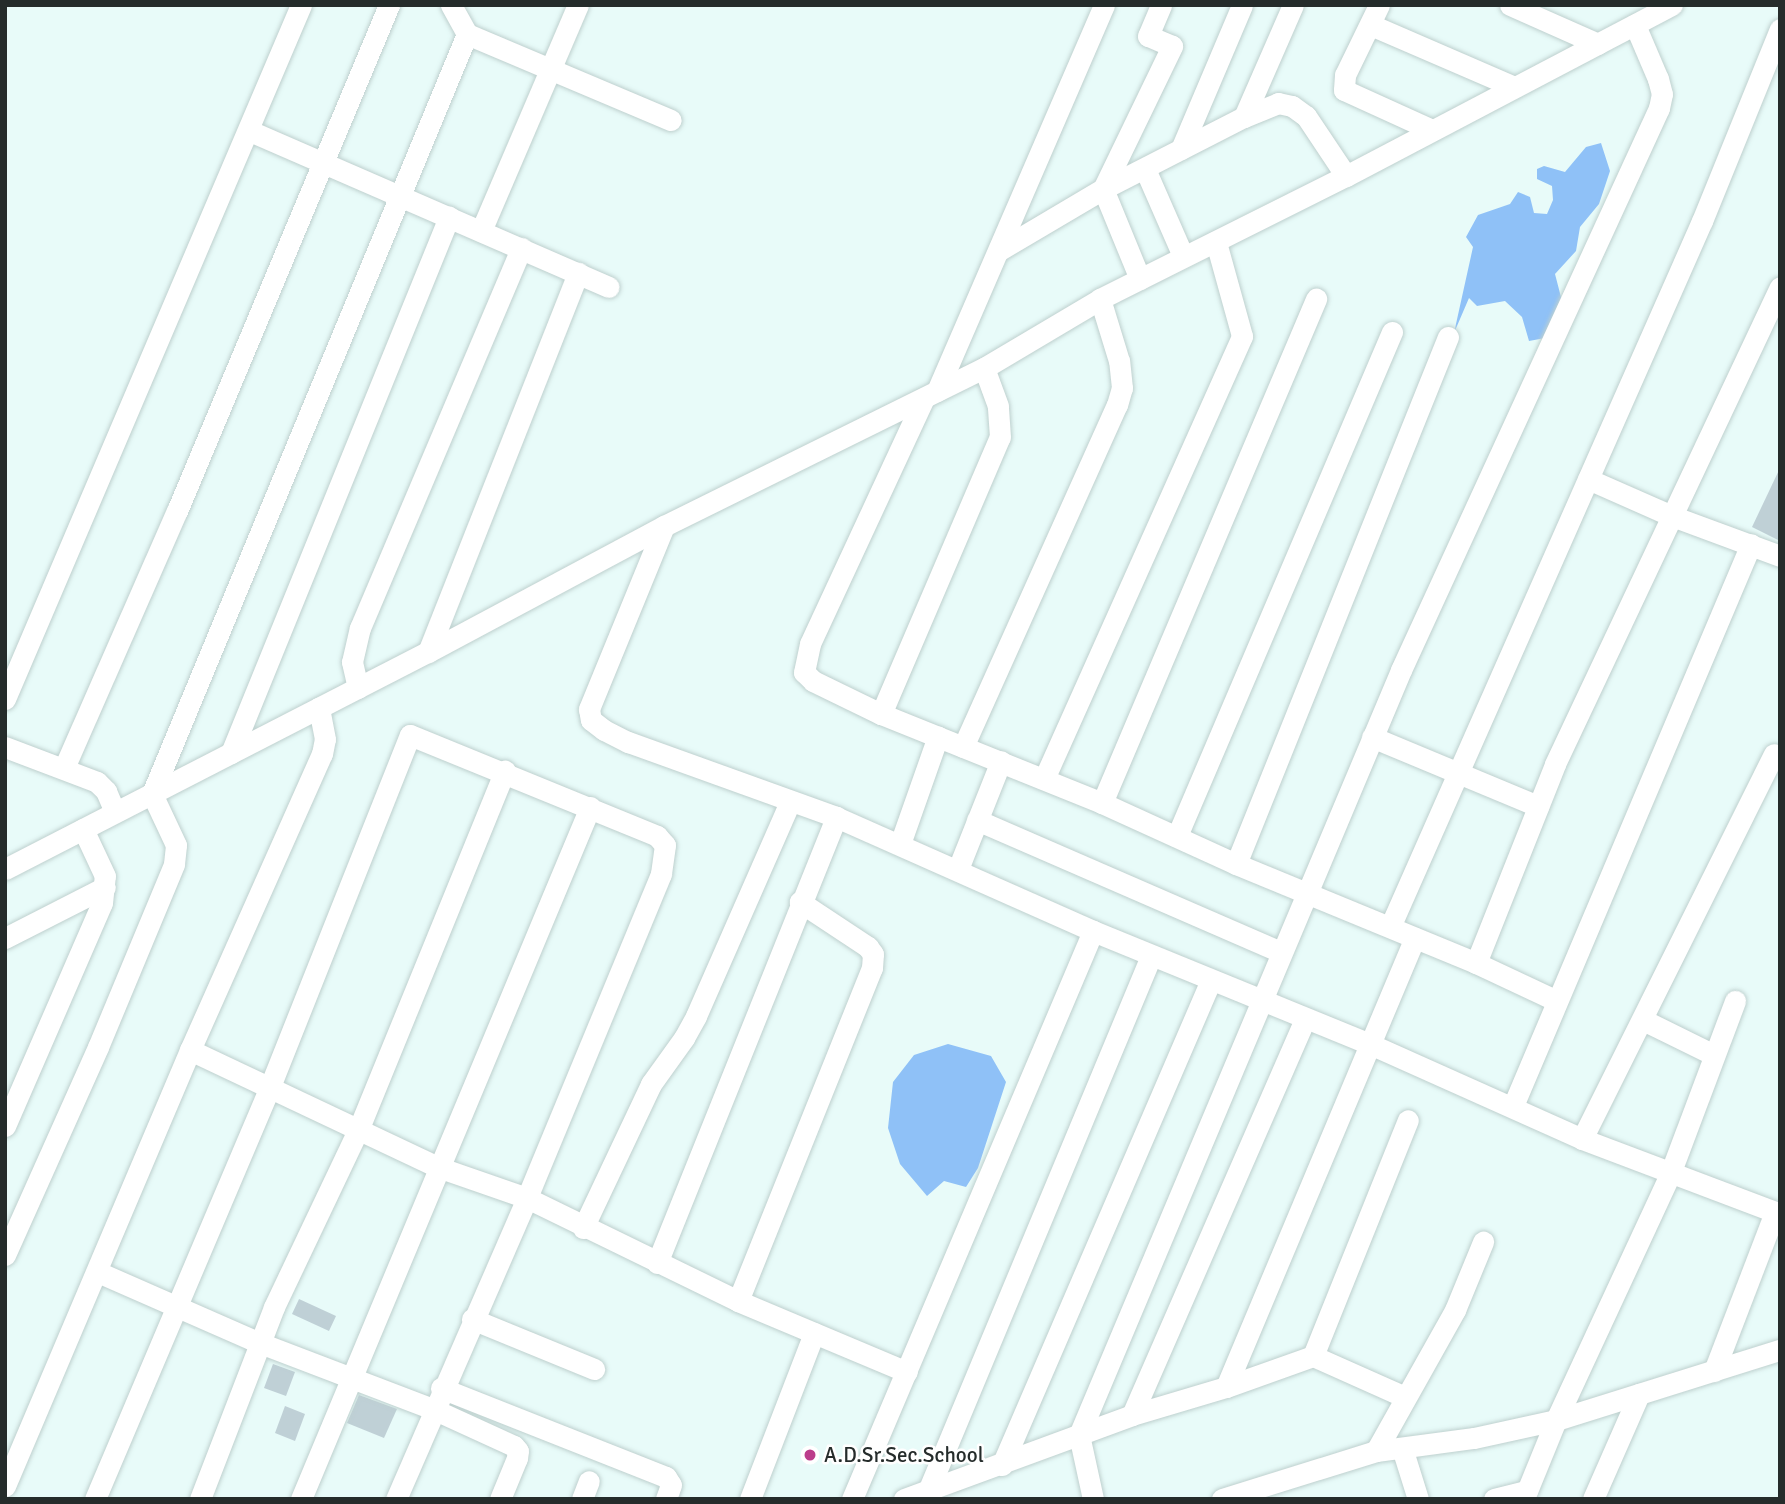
<!DOCTYPE html>
<html>
<head>
<meta charset="utf-8">
<style>
  body { margin:0 }
  #map { position:relative; width:1785px; height:1504px; overflow:hidden; background:#e8fbf9; font-family:Signika,sans-serif }
  div>[style] { position:absolute }
  .water>* { inset:0; background:#8fc1f7 }
  .building>* { inset:0; background:#bfd0d6 }
  .roads { filter:drop-shadow(0 0 2px #bed0ce) drop-shadow(0 0 2px #bed0ce) }
  .minor>* { height:21px; margin:-10.5px; padding:0 10.5px; transform-origin:10.5px; border-radius:10.5px; background:#fff }
  .dots>* { width:19px; height:19px; translate:-50% -50%; box-sizing:border-box; border:4px solid #fff; border-radius:50% }
  span { translate:-50% -50%; white-space:nowrap; text-align:center; line-height:1.15; -webkit-text-stroke:5px #fff; paint-order:stroke }
  .poi-label { font-size:21px; color:#252c2b }
  .left { translate:0 -50%; text-align:left }
  .frame { position:absolute; inset:0; border:7px solid #252c2b; pointer-events:none }
</style>
</head>
<body>
<div id="map">
  <div class="water">
    <div style="clip-path:polygon(1601px 143px,1610px 171px,1599px 204px,1580px 227px,1576px 251px,1555px 274px,1562px 301px,1545px 338px,1529px 341px,1522px 317px,1505px 301px,1477px 306px,1469px 298px,1454px 333px,1473px 247px,1466px 237px,1478px 215px,1510px 204px,1518px 192px,1530px 197px,1534px 213px,1547px 214px,1553px 200px,1552px 186px,1537px 179px,1537px 169px,1544px 166px,1565px 172px,1586px 147px)"></div>
    <div style="clip-path:polygon(948px 1044px,991px 1056px,1006px 1082px,978px 1168px,966px 1187px,944px 1181px,927px 1196px,900px 1164px,888px 1128px,893px 1082px,914px 1055px)"></div>
  </div>
  <div class="building">
    <div style="clip-path:polygon(1780px 468px,1780px 541px,1752px 527px)"></div>
    <div style="clip-path:polygon(299px 1299px,336px 1316px,329px 1331px,292px 1314px)"></div>
    <div style="clip-path:polygon(273px 1364px,295px 1372px,286px 1396px,264px 1388px)"></div>
    <div style="clip-path:polygon(359px 1395px,397px 1409px,384px 1438px,347px 1423px)"></div>
    <div style="clip-path:polygon(285px 1406px,305px 1414px,295px 1441px,275px 1433px)"></div>
  </div>
  <div class="roads">
    <div class="minor">
      <div style="left:451px;top:5px;width:33px;rotate:61deg"></div>
      <div style="left:467px;top:34px;width:221px;rotate:22.9deg"></div>
      <div style="left:1379px;top:5px;width:78px;rotate:115.9deg"></div>
      <div style="left:1345px;top:75px;width:15px;rotate:94deg"></div>
      <div style="left:1344px;top:90px;width:97px;rotate:24.4deg"></div>
      <div style="left:1510px;top:5px;width:96px;rotate:23.9deg"></div>
      <div style="left:1371px;top:25px;width:156px;rotate:23.4deg"></div>
      <div style="left:1244px;top:117px;width:122px;rotate:-66.4deg"></div>
      <div style="left:250px;top:131px;width:391px;rotate:23.5deg"></div>
      <div style="left:1181px;top:149px;width:156px;rotate:-67deg"></div>
      <div style="left:1145px;top:169px;width:95px;rotate:66.4deg"></div>
      <div style="left:481px;top:231px;width:246px;rotate:-66.8deg"></div>
      <div style="left:998px;top:251px;width:122px;rotate:-30.6deg"></div>
      <div style="left:1103px;top:189px;width:158px;rotate:-27.1deg"></div>
      <div style="left:1244px;top:117px;width:37px;rotate:-22deg"></div>
      <div style="left:1278px;top:103px;width:14px;rotate:12deg"></div>
      <div style="left:1292px;top:106px;width:17px;rotate:36deg"></div>
      <div style="left:1306px;top:116px;width:72px;rotate:56.3deg"></div>
      <div style="left:1140px;top:279px;width:97px;rotate:-112.3deg"></div>
      <div style="left:1103px;top:189px;width:159px;rotate:-64.2deg"></div>
      <div style="left:1172px;top:46px;width:26px;rotate:-157deg"></div>
      <div style="left:1148px;top:36px;width:34px;rotate:-67deg"></div>
      <div style="left:937px;top:391px;width:421px;rotate:-66.6deg"></div>
      <div style="left:924px;top:398px;width:271px;rotate:114.9deg"></div>
      <div style="left:810px;top:644px;width:29px;rotate:102deg"></div>
      <div style="left:804px;top:672px;width:13px;rotate:45deg"></div>
      <div style="left:813px;top:681px;width:76px;rotate:25.9deg"></div>
      <div style="left:881px;top:714px;width:238px;rotate:21.9deg"></div>
      <div style="left:1102px;top:803px;width:147px;rotate:24.5deg"></div>
      <div style="left:1236px;top:864px;width:260px;rotate:22.4deg"></div>
      <div style="left:1476px;top:963px;width:89px;rotate:25.1deg"></div>
      <div style="left:1588px;top:479px;width:92px;rotate:23.8deg"></div>
      <div style="left:1672px;top:516px;width:115px;rotate:20.3deg"></div>
      <div style="left:664px;top:526px;width:198px;rotate:112.3deg"></div>
      <div style="left:589px;top:709px;width:11px;rotate:80deg"></div>
      <div style="left:591px;top:720px;width:16px;rotate:38deg"></div>
      <div style="left:604px;top:730px;width:27px;rotate:27deg"></div>
      <div style="left:628px;top:742px;width:221px;rotate:19.8deg"></div>
      <div style="left:836px;top:817px;width:281px;rotate:23.9deg"></div>
      <div style="left:1093px;top:931px;width:299px;rotate:22.2deg"></div>
      <div style="left:1370px;top:1044px;width:232px;rotate:24.1deg"></div>
      <div style="left:1582px;top:1139px;width:212px;rotate:20.7deg"></div>
      <div style="left:428px;top:652px;width:408px;rotate:-68.4deg"></div>
      <div style="left:358px;top:688px;width:27px;rotate:-103deg"></div>
      <div style="left:352px;top:662px;width:35px;rotate:-77deg"></div>
      <div style="left:360px;top:628px;width:413px;rotate:-67deg"></div>
      <div style="left:5px;top:699px;width:754px;rotate:-66.9deg"></div>
      <div style="left:881px;top:714px;width:301px;rotate:-66.8deg"></div>
      <div style="left:1000px;top:437px;width:31px;rotate:-94deg"></div>
      <div style="left:998px;top:406px;width:40px;rotate:-110.2deg"></div>
      <div style="left:1372px;top:737px;width:180px;rotate:22.6deg"></div>
      <div style="left:5px;top:747px;width:98px;rotate:20.8deg"></div>
      <div style="left:97px;top:782px;width:13px;rotate:45deg"></div>
      <div style="left:106px;top:791px;width:23px;rotate:67deg"></div>
      <div style="left:963px;top:747px;width:375px;rotate:-65.8deg"></div>
      <div style="left:1117px;top:405px;width:18px;rotate:-74deg"></div>
      <div style="left:1122px;top:388px;width:27px;rotate:-96deg"></div>
      <div style="left:1119px;top:361px;width:65px;rotate:-107deg"></div>
      <div style="left:231px;top:753px;width:579px;rotate:-67.87deg"></div>
      <div style="left:64px;top:768px;width:281px;rotate:-66.3deg"></div>
      <div style="left:177px;top:511px;width:549px;rotate:-67.27deg"></div>
      <div style="left:1044px;top:779px;width:485px;rotate:-65.9deg"></div>
      <div style="left:1242px;top:336px;width:98px;rotate:-105.5deg"></div>
      <div style="left:1102px;top:803px;width:548px;rotate:-66.99deg"></div>
      <div style="left:977px;top:820px;width:331px;rotate:23.5deg"></div>
      <div style="left:1177px;top:836px;width:548px;rotate:-66.9deg"></div>
      <div style="left:900px;top:844px;width:114px;rotate:-70.6deg"></div>
      <div style="left:1236px;top:864px;width:568px;rotate:-68.09deg"></div>
      <div style="left:5px;top:869px;width:475px;rotate:-27.2deg"></div>
      <div style="left:428px;top:652px;width:268px;rotate:-28.1deg"></div>
      <div style="left:664px;top:526px;width:357px;rotate:-26.3deg"></div>
      <div style="left:984px;top:368px;width:135px;rotate:-30.7deg"></div>
      <div style="left:1100px;top:299px;width:275px;rotate:-26.6deg"></div>
      <div style="left:1346px;top:176px;width:368px;rotate:-27.7deg"></div>
      <div style="left:958px;top:869px;width:116px;rotate:-68.3deg"></div>
      <div style="left:1390px;top:927px;width:772px;rotate:-66.16deg"></div>
      <div style="left:1702px;top:221px;width:207px;rotate:-67.9deg"></div>
      <div style="left:5px;top:938px;width:112px;rotate:-27deg"></div>
      <div style="left:1476px;top:963px;width:214px;rotate:-68.3deg"></div>
      <div style="left:1555px;top:764px;width:527px;rotate:-64.75deg"></div>
      <div style="left:1643px;top:1020px;width:79px;rotate:26.2deg"></div>
      <div style="left:190px;top:1050px;width:274px;rotate:25.3deg"></div>
      <div style="left:438px;top:1167px;width:94px;rotate:19.2deg"></div>
      <div style="left:527px;top:1198px;width:235px;rotate:26deg"></div>
      <div style="left:738px;top:1301px;width:183px;rotate:22.8deg"></div>
      <div style="left:1513px;top:1106px;width:610px;rotate:-67.05deg"></div>
      <div style="left:5px;top:1126px;width:243px;rotate:-66.5deg"></div>
      <div style="left:102px;top:903px;width:27px;rotate:-84deg"></div>
      <div style="left:105px;top:876px;width:52px;rotate:-115.1deg"></div>
      <div style="left:1582px;top:1139px;width:430px;rotate:-63.5deg"></div>
      <div style="left:583px;top:1228px;width:159px;rotate:-64.7deg"></div>
      <div style="left:651px;top:1084px;width:57px;rotate:-54.3deg"></div>
      <div style="left:684px;top:1038px;width:25px;rotate:-61deg"></div>
      <div style="left:696px;top:1016px;width:234px;rotate:-66.3deg"></div>
      <div style="left:5px;top:1255px;width:228px;rotate:-65.9deg"></div>
      <div style="left:98px;top:1047px;width:198px;rotate:-67.4deg"></div>
      <div style="left:174px;top:864px;width:19px;rotate:-84deg"></div>
      <div style="left:176px;top:845px;width:56px;rotate:-115.2deg"></div>
      <div style="left:152px;top:794px;width:823px;rotate:-67.49deg"></div>
      <div style="left:657px;top:1263px;width:481px;rotate:-68.1deg"></div>
      <div style="left:98px;top:1272px;width:177px;rotate:23.7deg"></div>
      <div style="left:260px;top:1343px;width:185px;rotate:20.9deg"></div>
      <div style="left:433px;top:1409px;width:89px;rotate:24.6deg"></div>
      <div style="left:514px;top:1446px;width:6px;rotate:51deg"></div>
      <div style="left:518px;top:1451px;width:7px;rotate:98deg"></div>
      <div style="left:517px;top:1458px;width:44px;rotate:112.5deg"></div>
      <div style="left:738px;top:1301px;width:359px;rotate:-68.1deg"></div>
      <div style="left:872px;top:968px;width:14px;rotate:-86deg"></div>
      <div style="left:873px;top:954px;width:9px;rotate:-126deg"></div>
      <div style="left:868px;top:947px;width:82px;rotate:-146.5deg"></div>
      <div style="left:472px;top:1319px;width:132px;rotate:22.3deg"></div>
      <div style="left:1313px;top:1356px;width:254px;rotate:-68.1deg"></div>
      <div style="left:1714px;top:1371px;width:170px;rotate:-69deg"></div>
      <div style="left:1226px;top:1387px;width:487px;rotate:-67.2deg"></div>
      <div style="left:441px;top:1388px;width:242px;rotate:21.6deg"></div>
      <div style="left:666px;top:1477px;width:9px;rotate:58deg"></div>
      <div style="left:671px;top:1485px;width:15px;rotate:110deg"></div>
      <div style="left:1132px;top:1415px;width:432px;rotate:-66.4deg"></div>
      <div style="left:1402px;top:1448px;width:53px;rotate:72.6deg"></div>
      <div style="left:1376px;top:1451px;width:162px;rotate:-60.7deg"></div>
      <div style="left:1455px;top:1310px;width:74px;rotate:-67.6deg"></div>
      <div style="left:1002px;top:1465px;width:528px;rotate:-66.69deg"></div>
      <div style="left:5px;top:1486px;width:474px;rotate:-67deg"></div>
      <div style="left:190px;top:1050px;width:324px;rotate:-66deg"></div>
      <div style="left:322px;top:754px;width:15px;rotate:-79deg"></div>
      <div style="left:325px;top:739px;width:32px;rotate:-101deg"></div>
      <div style="left:928px;top:1491px;width:580px;rotate:-67.37deg"></div>
      <div style="left:95px;top:1499px;width:445px;rotate:-67deg"></div>
      <div style="left:269px;top:1089px;width:381px;rotate:-68.3deg"></div>
      <div style="left:410px;top:735px;width:267px;rotate:22.2deg"></div>
      <div style="left:657px;top:836px;width:12px;rotate:48deg"></div>
      <div style="left:665px;top:845px;width:29px;rotate:98deg"></div>
      <div style="left:661px;top:874px;width:351px;rotate:112.5deg"></div>
      <div style="left:527px;top:1198px;width:328px;rotate:113.5deg"></div>
      <div style="left:200px;top:1499px;width:206px;rotate:-68.9deg"></div>
      <div style="left:274px;top:1307px;width:198px;rotate:-64.6deg"></div>
      <div style="left:359px;top:1128px;width:386px;rotate:-67.8deg"></div>
      <div style="left:301px;top:1499px;width:750px;rotate:-67.33deg"></div>
      <div style="left:582px;top:1499px;width:19px;rotate:-69deg"></div>
      <div style="left:750px;top:1499px;width:178px;rotate:-68.9deg"></div>
      <div style="left:852px;top:1499px;width:617px;rotate:-67.01deg"></div>
      <div style="left:904px;top:1499px;width:243px;rotate:-20.2deg"></div>
      <div style="left:1132px;top:1415px;width:98px;rotate:-16.6deg"></div>
      <div style="left:1226px;top:1387px;width:92px;rotate:-19.6deg"></div>
      <div style="left:1313px;top:1356px;width:101px;rotate:24deg"></div>
      <div style="left:1093px;top:1499px;width:66px;rotate:-102.3deg"></div>
      <div style="left:1079px;top:1435px;width:830px;rotate:-67.17deg"></div>
      <div style="left:1401px;top:670px;width:618px;rotate:-65.34deg"></div>
      <div style="left:1659px;top:108px;width:14px;rotate:-78deg"></div>
      <div style="left:1662px;top:94px;width:16px;rotate:-105deg"></div>
      <div style="left:1658px;top:79px;width:59px;rotate:-113.1deg"></div>
      <div style="left:1222px;top:1499px;width:161px;rotate:-17.3deg"></div>
      <div style="left:1376px;top:1451px;width:99px;rotate:-7.6deg"></div>
      <div style="left:1474px;top:1438px;width:84px;rotate:-12.4deg"></div>
      <div style="left:1556px;top:1420px;width:235px;rotate:-17.4deg"></div>
      <div style="left:1494px;top:1499px;width:34px;rotate:-14deg"></div>
      <div style="left:1527px;top:1491px;width:77px;rotate:-67.8deg"></div>
      <div style="left:1556px;top:1420px;width:271px;rotate:-65.1deg"></div>
      <div style="left:1670px;top:1174px;width:185px;rotate:-69.4deg"></div>
      <div style="left:1593px;top:1499px;width:115px;rotate:-66.3deg"></div>
    </div>
  </div>
  <div class="dots">
    <div style="left:810px;top:1455px;background:#bb3d8b"></div>
  </div>
  <div class="poi-label">
    <span class="left" style="left:824px;top:1455px">A.D.Sr.Sec.School</span>
  </div>
  <div class="frame"></div>
</div>
</body>
</html>
